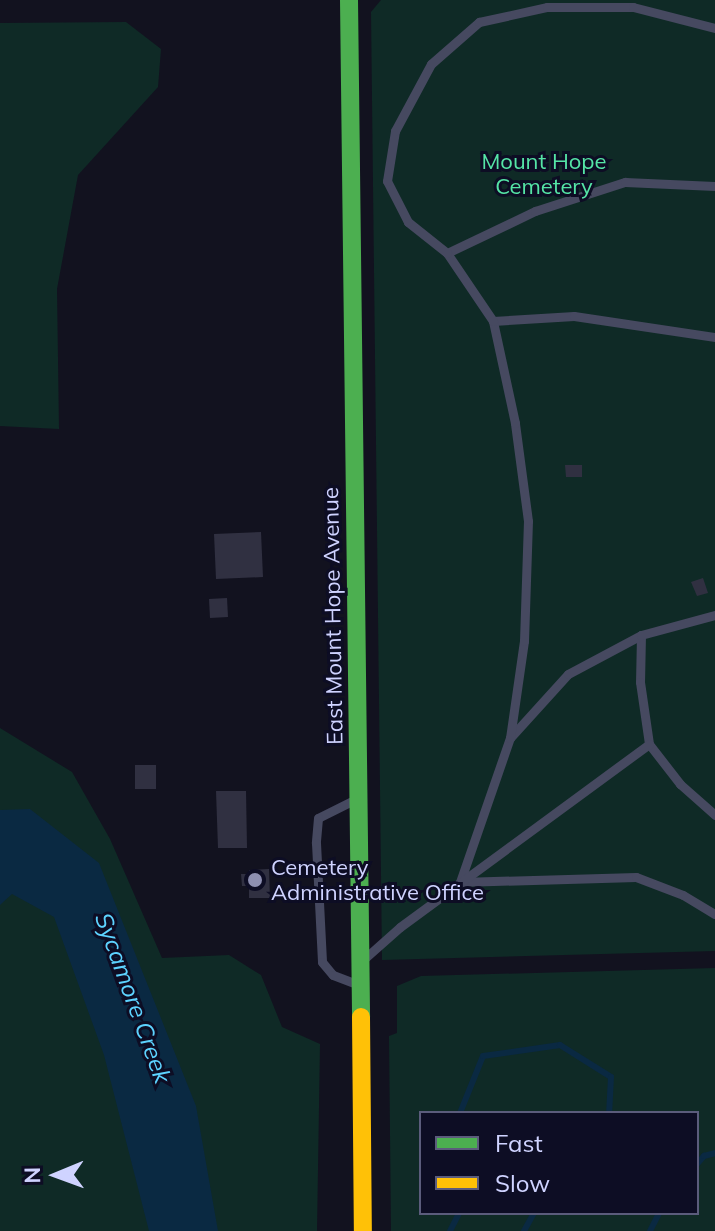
<!DOCTYPE html>
<html>
<head>
<meta charset="utf-8">
<style>
  body { margin:0 }
  #map { position:relative; width:715px; height:1231px; overflow:hidden; background:#12121f; font-family:Mulish,sans-serif }
  div>[style] { position:absolute }
  .green>* { inset:0; background:#0f2a26 }
  .water>* { inset:0; background:#0a2942 }
  .stream>* { height:6px; margin:-3px; padding:0 3px; transform-origin:3px; border-radius:3px; background:#0a2942 }
  .building>* { inset:0; background:#303041 }
  .lane>* { height:9px; margin:-4.5px; padding:0 4.5px; transform-origin:4.5px; border-radius:4.5px; background:#464960 }
  .fast>* { height:18px; margin:-9px; padding:0 9px; transform-origin:9px; border-radius:9px; background:#4caf50 }
  .slow>* { height:18px; margin:-9px; padding:0 9px; transform-origin:9px; border-radius:9px; background:#ffc107 }
  .dots>* { width:22px; height:22px; translate:-50% -50%; box-sizing:border-box; border:4px solid #0d0d24; border-radius:50% }
  span { translate:-50% -50%; white-space:nowrap; text-align:center; line-height:1.15; -webkit-text-stroke:6px #0d0d24; paint-order:stroke }
  .park-label { font-size:22px; color:#55e5a6 }
  .street-label { font-size:22px; color:#cfd3ff }
  .poi-label { font-size:22px; color:#cfd3ff }
  .left { translate:0 -50%; text-align:left }
  .water-label { font-size:24px; color:#5dd3ff; font-style:italic }
  .legend { position:absolute; left:419px; top:1111px; width:280px; height:104px; box-sizing:border-box; background:#0d0d24; border:2px solid #5b5c7c; margin:0; padding:10px 14px; list-style:none; font-size:24px; color:#cfd3ff }
  .legend li { display:flex; align-items:center; gap:16px; height:40px }
  .legend b { width:40px; border:2px solid #5b5c7c }
  .north { position:absolute; left:16px; top:1135px; width:80px; height:80px; -webkit-text-stroke:6px #0d0d24; paint-order:stroke; rotate:269deg; font-size:22px; font-weight:700; line-height:32px; text-align:center; color:#cfd3ff }
  .north::after { content:''; display:block; margin:auto; width:28px; height:36px; background:#cfd3ff; clip-path:polygon(50% 0,100% 100%,50% 72%,0 100%) }
</style>
</head>
<body>
<div id="map">
  <div class="green">
    <div style="clip-path:polygon(381px 0,715px 0,715px 951px,382px 960px,371px 12px)"></div>
    <div style="clip-path:polygon(126px 22px,161px 49px,158px 87px,78px 175px,57px 289px,59px 429px,0 426px,0 23px)"></div>
    <div style="clip-path:polygon(0 728px,72px 772px,110px 839px,162px 958px,229px 955px,261px 975px,282px 1027px,320px 1044px,317px 1231px,0 1231px)"></div>
    <div style="clip-path:polygon(evenodd,715px 968px,715px 1231px,391px 1231px,389px 1036px,397px 1033px,397px 986px,421px 976px,715px 968px,421px 1113px,697px 1113px,697px 1213px,421px 1213px,421px 1113px)"></div>
  </div>
  <div class="water">
    <div style="clip-path:polygon(30px 809px,99px 863px,196px 1106px,218px 1231px,149px 1231px,104px 1055px,54px 917px,12px 894px,0 905px,0 810px)"></div>
  </div>
  <div class="stream">
    <div style="left:460px;top:1113px;width:61px;rotate:-68deg"></div>
    <div style="left:483px;top:1056px;width:78px;rotate:-8.1deg"></div>
    <div style="left:560px;top:1045px;width:60px;rotate:32.1deg"></div>
    <div style="left:611px;top:1077px;width:36px;rotate:93deg"></div>
    <div style="left:697px;top:1164px;width:11px;rotate:-49deg"></div>
    <div style="left:704px;top:1156px;width:11px;rotate:-15deg"></div>
    <div style="left:450px;top:1231px;width:20px;rotate:-63deg"></div>
    <div style="left:524px;top:1231px;width:21px;rotate:-61deg"></div>
    <div style="left:650px;top:1231px;width:20px;rotate:-63deg"></div>
  </div>
  <div class="building">
    <div style="clip-path:polygon(565px 465px,582px 465px,582px 477px,566px 477px)"></div>
    <div style="clip-path:polygon(261px 532px,263px 577px,216px 579px,214px 534px)"></div>
    <div style="clip-path:polygon(703px 578px,708px 593px,697px 596px,691px 582px)"></div>
    <div style="clip-path:polygon(227px 598px,228px 617px,210px 618px,209px 599px)"></div>
    <div style="clip-path:polygon(135px 765px,156px 765px,156px 789px,135px 789px)"></div>
    <div style="clip-path:polygon(216px 791px,246px 791px,247px 848px,218px 848px)"></div>
    <div style="clip-path:polygon(269px 869px,270px 898px,249px 898px,249px 886px,242px 886px,241px 874px,249px 874px,249px 870px)"></div>
  </div>
  <div class="lane">
    <div style="left:447px;top:253px;width:98px;rotate:-25.5deg"></div>
    <div style="left:535px;top:211px;width:95px;rotate:-17.9deg"></div>
    <div style="left:625px;top:182px;width:90px;rotate:2.5deg"></div>
    <div style="left:493px;top:321px;width:81px;rotate:-3.5deg"></div>
    <div style="left:574px;top:316px;width:143px;rotate:8.5deg"></div>
    <div style="left:641px;top:635px;width:47px;rotate:91.2deg"></div>
    <div style="left:640px;top:682px;width:63px;rotate:81.7deg"></div>
    <div style="left:649px;top:744px;width:51px;rotate:52.2deg"></div>
    <div style="left:680px;top:784px;width:47px;rotate:41.5deg"></div>
    <div style="left:510px;top:738px;width:86px;rotate:-47.8deg"></div>
    <div style="left:568px;top:674px;width:83px;rotate:-28.1deg"></div>
    <div style="left:641px;top:635px;width:77px;rotate:-15.1deg"></div>
    <div style="left:356px;top:799px;width:42px;rotate:153.4deg"></div>
    <div style="left:318px;top:818px;width:25px;rotate:95deg"></div>
    <div style="left:316px;top:843px;width:119px;rotate:87.1deg"></div>
    <div style="left:322px;top:962px;width:17px;rotate:50deg"></div>
    <div style="left:333px;top:975px;width:26px;rotate:21deg"></div>
    <div style="left:460px;top:882px;width:152px;rotate:-70.9deg"></div>
    <div style="left:510px;top:738px;width:98px;rotate:-81.8deg"></div>
    <div style="left:524px;top:641px;width:120px;rotate:-88.1deg"></div>
    <div style="left:528px;top:521px;width:99px;rotate:-97.6deg"></div>
    <div style="left:515px;top:423px;width:104px;rotate:-102.2deg"></div>
    <div style="left:493px;top:321px;width:82px;rotate:-124.1deg"></div>
    <div style="left:447px;top:253px;width:50px;rotate:-141.5deg"></div>
    <div style="left:408px;top:222px;width:46px;rotate:-117.1deg"></div>
    <div style="left:387px;top:181px;width:51px;rotate:-80.9deg"></div>
    <div style="left:395px;top:131px;width:76px;rotate:-61.8deg"></div>
    <div style="left:431px;top:64px;width:64px;rotate:-41.2deg"></div>
    <div style="left:479px;top:22px;width:70px;rotate:-12.4deg"></div>
    <div style="left:547px;top:7px;width:86px"></div>
    <div style="left:633px;top:7px;width:85px;rotate:14.4deg"></div>
    <div style="left:460px;top:882px;width:176px;rotate:-1.6deg"></div>
    <div style="left:636px;top:877px;width:50px;rotate:21deg"></div>
    <div style="left:683px;top:895px;width:37px;rotate:31deg"></div>
    <div style="left:364px;top:959px;width:48px;rotate:-41.6deg"></div>
    <div style="left:400px;top:927px;width:309px;rotate:-36.3deg"></div>
  </div>
  <div class="fast">
    <div style="left:349px;top:0;width:1017px;rotate:89.32deg"></div>
  </div>
  <div class="slow">
    <div style="left:361px;top:1017px;width:214px;rotate:89.5deg"></div>
  </div>
  <div class="dots">
    <div style="left:255px;top:880px;background:#8d8fb1"></div>
  </div>
  <div class="park-label">
    <span style="left:544px;top:174px">Mount Hope<br>Cemetery</span>
  </div>
  <div class="street-label">
    <span style="left:333px;top:616px;rotate:-91deg">East Mount Hope Avenue</span>
  </div>
  <div class="poi-label">
    <span class="left" style="left:271px;top:880px">Cemetery<br>Administrative Office</span>
  </div>
  <div class="water-label">
    <span style="left:133px;top:998px;rotate:70deg">Sycamore Creek</span>
  </div>
  <ul class="legend">
  <li><b style="height:10px;background:#4caf50"></b>Fast</li>
  <li><b style="height:10px;background:#ffc107"></b>Slow</li>
  </ul>
  <div class="north">N</div>
</div>
</body>
</html>
